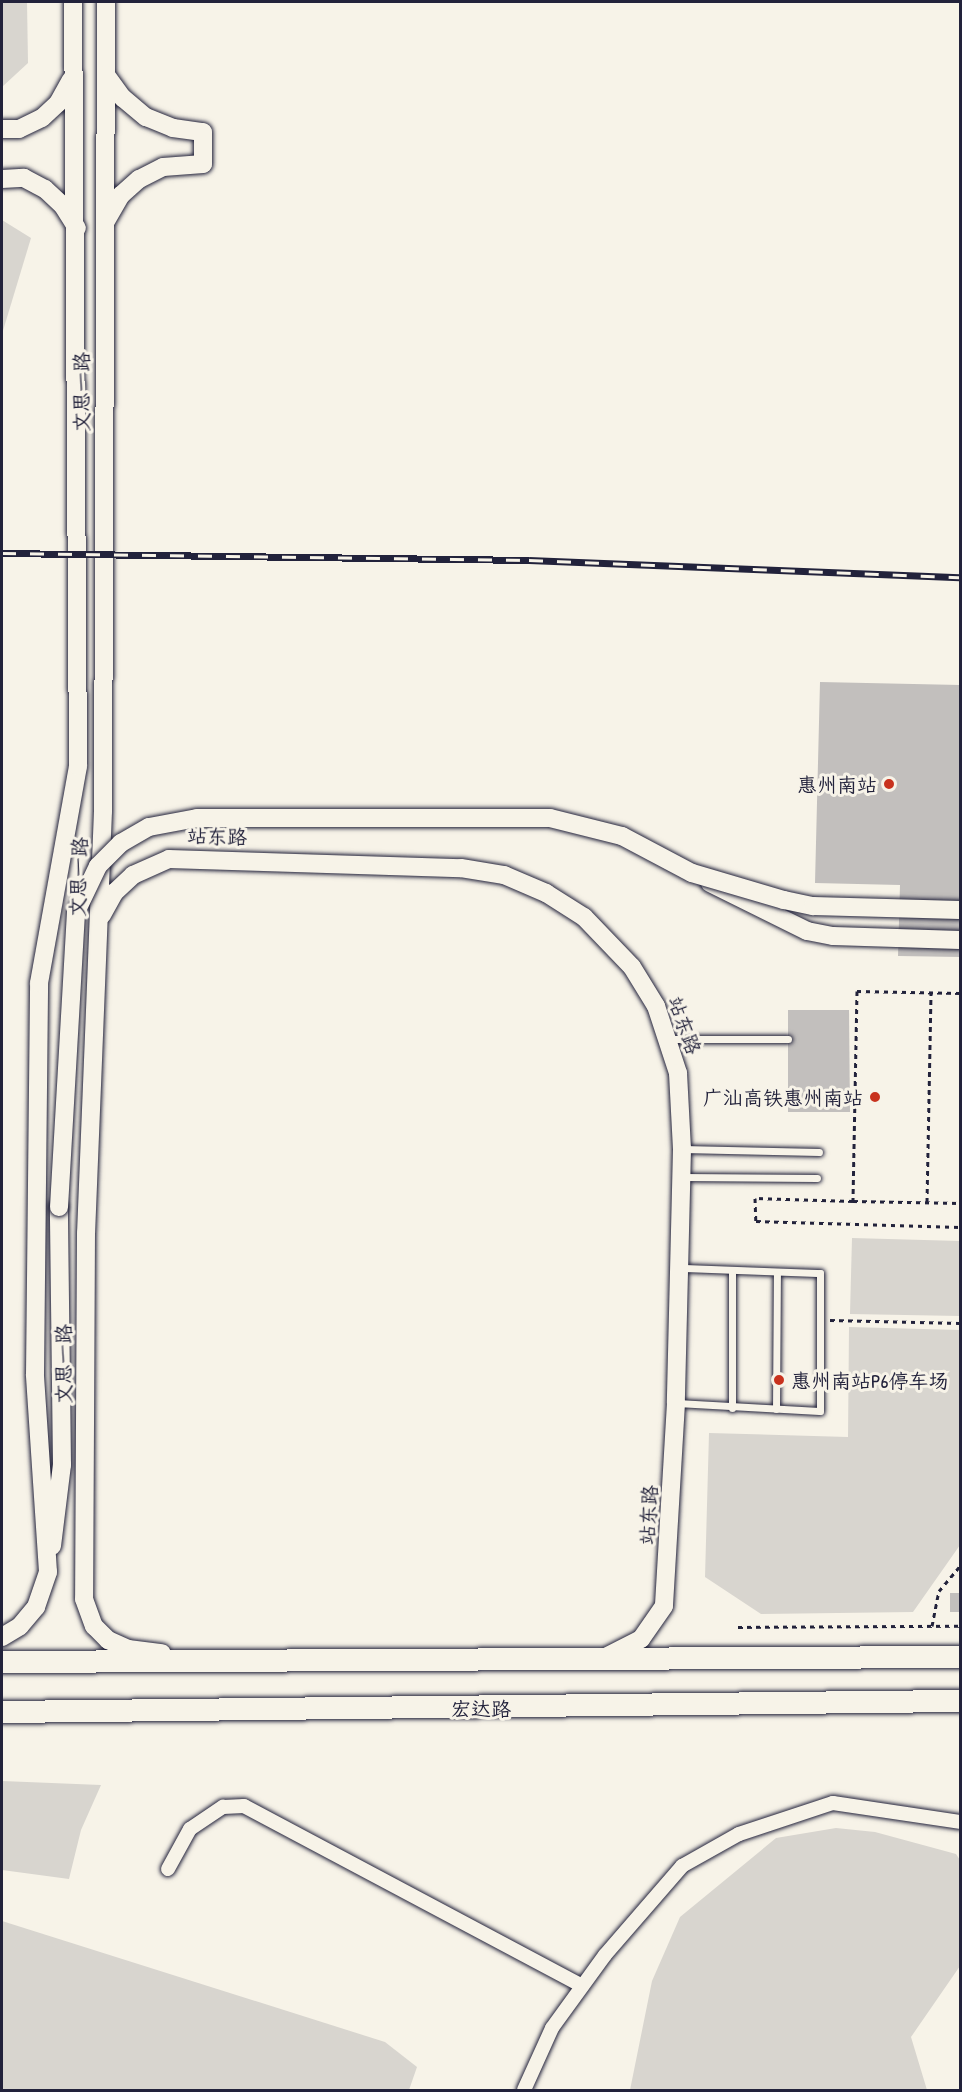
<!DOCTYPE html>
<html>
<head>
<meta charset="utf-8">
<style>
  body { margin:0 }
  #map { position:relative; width:962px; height:2092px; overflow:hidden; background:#f7f3e8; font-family:"Patrick Hand","LXGW WenKai TC",sans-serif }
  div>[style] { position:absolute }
  .green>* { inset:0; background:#d8d5cf }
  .building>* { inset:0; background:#c2bfbd }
  .path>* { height:3px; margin-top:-1.5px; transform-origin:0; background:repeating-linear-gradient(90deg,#22223b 0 4.5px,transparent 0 9px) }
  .roads { filter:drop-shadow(0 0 2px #22223b) drop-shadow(0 0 2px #22223b) }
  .service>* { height:7px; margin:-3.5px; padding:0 3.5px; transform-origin:3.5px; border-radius:3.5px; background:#f7f3e8 }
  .minor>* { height:14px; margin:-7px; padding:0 7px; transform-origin:7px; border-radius:7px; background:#f7f3e8 }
  .tertiary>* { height:18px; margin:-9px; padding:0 9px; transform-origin:9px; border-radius:9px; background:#f7f3e8 }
  .primary>* { height:22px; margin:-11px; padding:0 11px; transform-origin:11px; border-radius:11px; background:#f7f3e8 }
  .rail>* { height:7px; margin-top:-3.5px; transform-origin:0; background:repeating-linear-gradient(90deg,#f7f3e8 0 14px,#22223b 0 28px); box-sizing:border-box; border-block:2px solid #22223b }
  .bridges { filter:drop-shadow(0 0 2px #22223b) drop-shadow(0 0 2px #22223b) }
  .tertiary-bridge>* { height:18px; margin:-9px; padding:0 9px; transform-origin:9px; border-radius:9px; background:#f7f3e8 }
  .dots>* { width:16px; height:16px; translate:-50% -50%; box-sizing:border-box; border:3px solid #f7f3e8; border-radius:50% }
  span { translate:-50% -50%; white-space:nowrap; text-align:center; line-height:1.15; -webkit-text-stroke:6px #f7f3e8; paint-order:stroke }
  .street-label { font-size:20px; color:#22223b }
  .poi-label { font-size:20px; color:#22223b }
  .right { translate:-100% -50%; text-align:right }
  .left { translate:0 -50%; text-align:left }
  .frame { position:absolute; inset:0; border:3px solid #22223b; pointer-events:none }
</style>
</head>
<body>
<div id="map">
  <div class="green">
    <div style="clip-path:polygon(2px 2px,27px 2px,28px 63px,2px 87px)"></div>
    <div style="clip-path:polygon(2px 220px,31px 238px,2px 334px)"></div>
    <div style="clip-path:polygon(852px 1238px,960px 1241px,960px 1316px,850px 1314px)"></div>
    <div style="clip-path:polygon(849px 1327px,960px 1330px,960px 1545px,913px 1612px,761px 1614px,705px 1577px,709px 1433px,848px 1437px)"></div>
    <div style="clip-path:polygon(2px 1781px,101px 1785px,81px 1830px,69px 1879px,2px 1870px)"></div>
    <div style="clip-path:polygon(836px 1828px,875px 1832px,956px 1854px,960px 1860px,960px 1966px,911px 2037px,927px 2090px,630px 2090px,652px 1981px,680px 1917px,776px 1838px)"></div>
    <div style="clip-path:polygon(2px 1921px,385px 2042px,417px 2067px,409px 2090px,2px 2090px)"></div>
  </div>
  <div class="building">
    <div style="clip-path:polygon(820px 682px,960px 685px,960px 957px,898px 956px,900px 885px,815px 883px)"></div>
    <div style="clip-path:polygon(788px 1010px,849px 1010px,850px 1112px,788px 1112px)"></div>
    <div style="clip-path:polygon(950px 1593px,960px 1593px,960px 1612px,950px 1612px)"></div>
  </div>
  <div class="path">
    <div style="left:960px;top:993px;width:103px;rotate:-178.9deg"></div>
    <div style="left:857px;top:991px;width:210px;rotate:91.1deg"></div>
    <div style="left:853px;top:1201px;width:98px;rotate:-178.2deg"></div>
    <div style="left:755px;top:1198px;width:23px;rotate:88deg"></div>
    <div style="left:756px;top:1221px;width:204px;rotate:1.7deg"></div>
    <div style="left:853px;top:1201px;width:107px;rotate:1.1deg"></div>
    <div style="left:927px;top:1202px;width:210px;rotate:-88.9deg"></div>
    <div style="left:830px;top:1320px;width:130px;rotate:1.3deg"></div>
    <div style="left:932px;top:1626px;width:36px;rotate:-79deg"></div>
    <div style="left:939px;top:1591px;width:33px;rotate:-50deg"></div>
    <div style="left:738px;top:1627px;width:222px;rotate:-0.3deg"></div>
  </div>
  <div class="roads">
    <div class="service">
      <div style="left:669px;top:1039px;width:119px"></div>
      <div style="left:682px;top:1149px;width:137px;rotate:1.3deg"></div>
      <div style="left:682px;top:1177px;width:135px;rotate:0.4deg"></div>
      <div style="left:676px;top:1403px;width:144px;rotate:3.2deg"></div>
      <div style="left:820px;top:1411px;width:138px;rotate:-90deg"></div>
      <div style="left:820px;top:1273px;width:139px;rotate:-177.9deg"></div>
      <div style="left:732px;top:1408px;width:138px;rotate:-90deg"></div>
      <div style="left:776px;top:1409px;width:137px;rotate:-89.6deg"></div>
    </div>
    <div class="minor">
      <div style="left:168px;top:1869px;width:46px;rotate:-61.2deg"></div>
      <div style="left:190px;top:1829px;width:40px;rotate:-34deg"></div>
      <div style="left:223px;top:1807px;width:21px;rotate:-3deg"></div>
      <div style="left:244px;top:1806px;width:383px;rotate:28deg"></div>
      <div style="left:524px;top:2090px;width:68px;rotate:-65.7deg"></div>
      <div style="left:552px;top:2028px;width:90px;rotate:-54deg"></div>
      <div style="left:605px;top:1955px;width:118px;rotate:-49.1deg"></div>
      <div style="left:682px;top:1866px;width:65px;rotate:-29.3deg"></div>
      <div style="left:739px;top:1834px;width:99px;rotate:-18.3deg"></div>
      <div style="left:833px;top:1803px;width:128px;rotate:8.5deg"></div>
    </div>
    <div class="tertiary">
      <div style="left:106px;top:2px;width:809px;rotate:90.21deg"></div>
      <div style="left:103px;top:811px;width:422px;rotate:92.3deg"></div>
      <div style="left:86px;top:1233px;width:366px;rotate:90.3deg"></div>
      <div style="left:84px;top:1599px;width:29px;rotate:70deg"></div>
      <div style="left:94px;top:1626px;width:20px;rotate:45deg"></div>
      <div style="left:108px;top:1640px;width:22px;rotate:24deg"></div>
      <div style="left:128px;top:1649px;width:34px;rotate:7deg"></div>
      <div style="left:106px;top:75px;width:29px;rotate:54deg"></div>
      <div style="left:123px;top:98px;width:30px;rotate:40deg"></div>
      <div style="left:146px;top:117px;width:29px;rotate:22deg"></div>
      <div style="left:173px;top:128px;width:30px;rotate:8deg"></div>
      <div style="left:203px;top:132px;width:32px;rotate:90deg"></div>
      <div style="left:203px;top:164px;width:40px;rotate:175.7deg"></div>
      <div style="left:163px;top:167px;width:27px;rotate:153deg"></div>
      <div style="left:139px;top:179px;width:24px;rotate:138deg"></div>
      <div style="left:121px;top:195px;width:30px;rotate:120deg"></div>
      <div style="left:2px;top:129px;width:17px"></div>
      <div style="left:19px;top:129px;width:25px;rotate:-26deg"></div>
      <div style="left:42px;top:118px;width:22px;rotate:-43deg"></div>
      <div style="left:58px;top:103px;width:26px;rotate:-61deg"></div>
      <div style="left:2px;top:179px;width:22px;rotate:-3deg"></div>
      <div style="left:24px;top:178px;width:24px;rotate:28deg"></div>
      <div style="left:45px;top:189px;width:25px;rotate:43deg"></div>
      <div style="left:63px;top:206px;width:26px;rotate:58deg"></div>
      <div style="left:710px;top:883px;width:108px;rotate:26.3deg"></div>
      <div style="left:807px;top:931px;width:26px;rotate:11deg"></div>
      <div style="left:833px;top:936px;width:127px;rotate:1.8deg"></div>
      <div style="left:102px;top:915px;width:26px;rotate:-61deg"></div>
      <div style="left:115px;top:892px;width:25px;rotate:-43deg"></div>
      <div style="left:133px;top:875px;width:39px;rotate:-24deg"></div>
      <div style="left:169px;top:859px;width:292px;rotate:1.8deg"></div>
      <div style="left:461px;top:868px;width:44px;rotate:9.2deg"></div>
      <div style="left:504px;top:875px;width:46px;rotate:23.2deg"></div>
      <div style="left:546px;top:893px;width:45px;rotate:32.3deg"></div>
      <div style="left:584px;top:917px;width:69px;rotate:46.2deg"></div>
      <div style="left:632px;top:967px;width:46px;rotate:58.4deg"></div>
      <div style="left:656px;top:1006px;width:71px;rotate:71.8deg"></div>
      <div style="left:678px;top:1073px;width:76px;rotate:87deg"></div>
      <div style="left:682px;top:1149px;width:254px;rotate:91.4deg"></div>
      <div style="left:676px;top:1403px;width:203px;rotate:93.4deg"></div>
      <div style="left:664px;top:1606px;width:40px;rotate:124.9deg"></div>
      <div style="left:641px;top:1639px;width:37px;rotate:153deg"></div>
      <div style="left:52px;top:1546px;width:82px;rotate:-83deg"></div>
      <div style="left:62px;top:1465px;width:258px;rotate:-90.7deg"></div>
      <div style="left:2px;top:1637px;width:21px;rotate:-31deg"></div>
      <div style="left:20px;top:1626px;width:25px;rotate:-50deg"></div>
      <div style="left:36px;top:1607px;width:37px;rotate:-71deg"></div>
      <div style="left:48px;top:1572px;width:198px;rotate:-93.8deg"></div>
      <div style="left:35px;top:1374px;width:391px;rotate:-89.4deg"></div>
      <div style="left:39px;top:983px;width:220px;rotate:-79.8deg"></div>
      <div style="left:78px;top:766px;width:764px;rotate:-90.37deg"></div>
    </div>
    <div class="primary">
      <div style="left:2px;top:1662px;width:958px;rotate:-0.3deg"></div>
      <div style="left:2px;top:1712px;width:958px;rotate:-0.66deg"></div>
    </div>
  </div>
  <div class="rail">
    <div style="left:2px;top:553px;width:527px;rotate:0.76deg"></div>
    <div style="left:529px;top:560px;width:431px;rotate:2.3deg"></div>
  </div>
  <div class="bridges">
    <div class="tertiary-bridge">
      <div style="left:59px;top:1207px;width:295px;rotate:-86.7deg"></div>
      <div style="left:76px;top:912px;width:51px;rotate:-64.4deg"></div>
      <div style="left:98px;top:866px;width:33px;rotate:-45deg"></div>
      <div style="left:121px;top:843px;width:32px;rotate:-30deg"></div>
      <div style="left:149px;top:827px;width:49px;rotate:-10.6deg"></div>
      <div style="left:197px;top:818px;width:353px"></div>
      <div style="left:550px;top:818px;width:74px;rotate:14deg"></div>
      <div style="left:622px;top:836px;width:79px;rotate:27.9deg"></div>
      <div style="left:692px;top:873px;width:96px;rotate:16.4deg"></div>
      <div style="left:784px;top:900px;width:30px;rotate:12deg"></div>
      <div style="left:813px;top:906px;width:147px;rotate:1.6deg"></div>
    </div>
  </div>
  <div class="dots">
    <div style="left:889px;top:784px;background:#c8321e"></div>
    <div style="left:875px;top:1097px;background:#c8321e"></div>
    <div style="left:779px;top:1380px;background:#c8321e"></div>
  </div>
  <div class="street-label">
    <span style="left:81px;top:392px;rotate:-90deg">文思一路</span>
    <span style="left:217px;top:836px;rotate:1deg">站东路</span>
    <span style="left:78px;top:877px;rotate:-88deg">文思一路</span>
    <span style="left:685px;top:1025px;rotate:70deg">站东路</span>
    <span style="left:63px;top:1364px;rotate:-90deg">文思一路</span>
    <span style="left:648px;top:1515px;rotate:-87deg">站东路</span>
    <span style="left:481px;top:1708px">宏达路</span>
  </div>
  <div class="poi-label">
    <span class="right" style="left:877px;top:784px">惠州南站</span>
    <span class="right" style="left:863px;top:1097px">广汕高铁惠州南站</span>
    <span class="left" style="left:791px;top:1380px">惠州南站P6停车场</span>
  </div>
  <div class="frame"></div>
</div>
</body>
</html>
